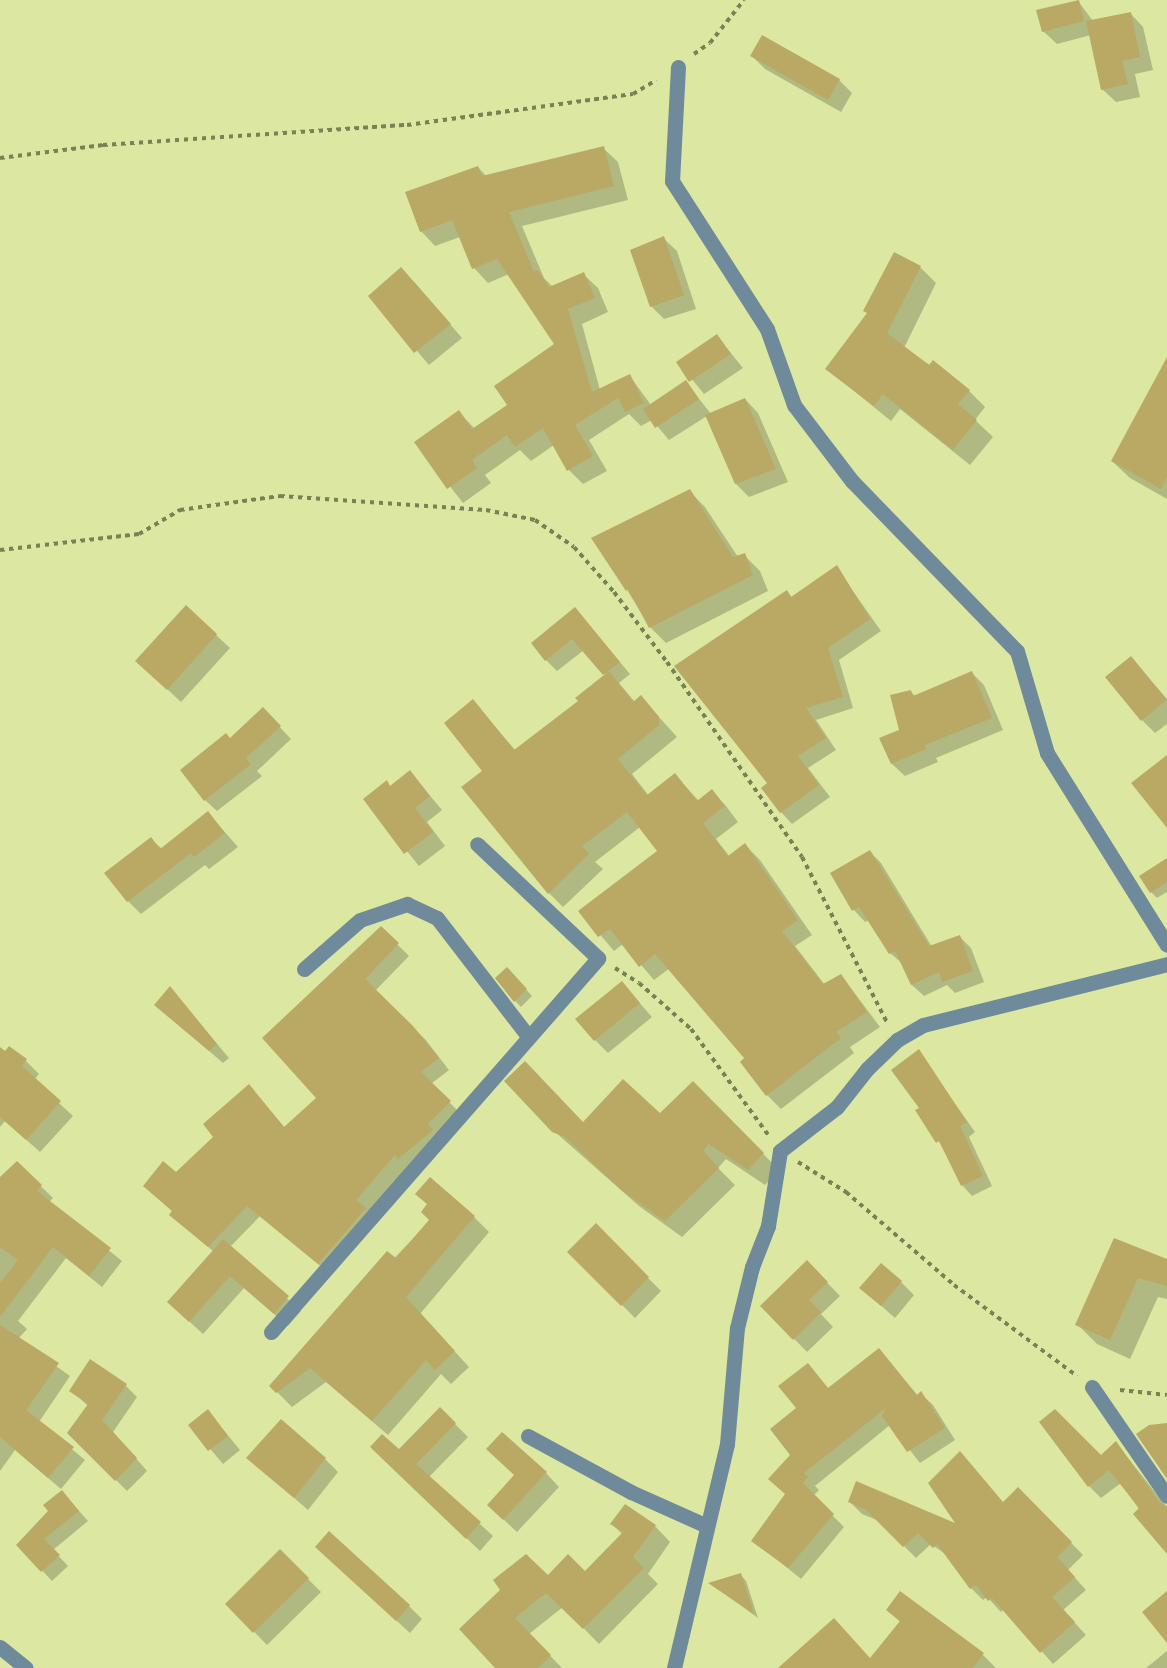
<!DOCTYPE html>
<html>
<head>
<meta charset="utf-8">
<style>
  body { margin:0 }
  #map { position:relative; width:1167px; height:1668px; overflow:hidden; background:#dce8a2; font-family:Barlow,sans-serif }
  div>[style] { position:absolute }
  .shadow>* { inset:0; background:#0003 }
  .building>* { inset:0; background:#b9a964 }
  .path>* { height:4px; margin-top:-2px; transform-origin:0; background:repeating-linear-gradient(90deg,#798155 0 4.5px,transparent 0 9px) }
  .minor>* { height:15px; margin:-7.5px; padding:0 7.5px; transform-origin:7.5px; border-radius:7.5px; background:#6e8a9b }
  span { translate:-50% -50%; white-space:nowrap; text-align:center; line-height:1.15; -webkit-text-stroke:4.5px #dce8a2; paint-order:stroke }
</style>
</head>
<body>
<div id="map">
  <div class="shadow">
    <div style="clip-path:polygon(1078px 1px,1093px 21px,1130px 13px,1143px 27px,1153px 70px,1135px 74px,1140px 97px,1116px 102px,1102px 89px,1091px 35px,1057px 44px,1043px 31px)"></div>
    <div style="clip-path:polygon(752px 56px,839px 80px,852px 93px,841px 112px,765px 69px)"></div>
    <div style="clip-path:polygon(603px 148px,618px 162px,628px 200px,522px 226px,544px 278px,553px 287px,583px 274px,598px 288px,608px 312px,582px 324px,600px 390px,629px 375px,651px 405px,686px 382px,711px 414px,745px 399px,758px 413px,788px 482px,749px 497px,736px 484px,707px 416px,669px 440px,652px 420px,641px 426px,629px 414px,589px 440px,607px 471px,583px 484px,569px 470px,554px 445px,531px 461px,520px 450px,485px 475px,491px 483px,463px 503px,416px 443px,459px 412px,475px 429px,509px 406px,556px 345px,509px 274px,488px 283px,474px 268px,460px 237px,435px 246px,421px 231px,478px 167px,487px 177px)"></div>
    <div style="clip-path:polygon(663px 238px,677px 251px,696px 309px,664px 319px,651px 306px)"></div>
    <div style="clip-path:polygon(920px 267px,936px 283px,904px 348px,969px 391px,985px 407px,975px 420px,993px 437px,970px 465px,900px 409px,891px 421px,827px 369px)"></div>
    <div style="clip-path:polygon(414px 282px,462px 338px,429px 365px,370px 296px)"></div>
    <div style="clip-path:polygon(717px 336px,743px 368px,704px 394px,678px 362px)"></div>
    <div style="clip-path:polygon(1167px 390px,1167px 499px,1130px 478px,1112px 461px)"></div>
    <div style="clip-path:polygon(689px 491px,705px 507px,738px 557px,744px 555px,760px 571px,768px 591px,666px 643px,650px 627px,627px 590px)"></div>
    <div style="clip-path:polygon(836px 567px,881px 631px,839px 660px,853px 708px,816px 720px,836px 750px,808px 768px,830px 797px,792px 824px,781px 812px,769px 783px,787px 592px,793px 598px)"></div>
    <div style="clip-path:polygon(186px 607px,230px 648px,181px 702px,151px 674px)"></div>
    <div style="clip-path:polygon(575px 609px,630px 674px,619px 683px,635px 702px,641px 697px,677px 737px,632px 774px,649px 796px,675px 775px,699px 801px,712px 791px,726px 806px,738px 822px,716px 839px,730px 857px,745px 845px,760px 860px,812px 935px,795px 946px,825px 985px,841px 975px,880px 1027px,850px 1047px,854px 1053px,781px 1109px,767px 1095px,746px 1058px,670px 968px,654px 980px,623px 944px,614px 951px,580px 911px,659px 852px,640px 827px,595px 862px,603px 869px,563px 907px,549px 893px,485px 771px,473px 701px,516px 751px,580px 701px,606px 675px,584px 650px,557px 671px,546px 660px)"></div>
    <div style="clip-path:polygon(1131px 658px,1167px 699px,1167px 724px,1155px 733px,1142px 720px)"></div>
    <div style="clip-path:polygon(972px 673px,984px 685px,1003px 730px,936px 758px,938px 762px,905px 776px,892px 764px,881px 739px,901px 730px,910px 691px,916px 697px)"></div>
    <div style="clip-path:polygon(263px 709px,291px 739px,257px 771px,262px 776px,217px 811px,205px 800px,231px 739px)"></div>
    <div style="clip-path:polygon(410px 772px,442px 810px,427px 822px,445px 846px,419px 866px,365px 799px,386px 782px,391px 787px)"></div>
    <div style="clip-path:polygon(208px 813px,238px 847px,209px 869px,205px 865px,141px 914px,128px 901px,151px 839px,162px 849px)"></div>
    <div style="clip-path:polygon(870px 852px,881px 863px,932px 947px,960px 937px,971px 948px,984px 982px,955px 993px,947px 985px,924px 996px,912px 985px,903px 964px,890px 953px,869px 920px,865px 922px,854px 910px,832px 874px)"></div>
    <div style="clip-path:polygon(1167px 870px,1167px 892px,1157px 898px,1151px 892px)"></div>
    <div style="clip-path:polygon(381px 928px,409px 956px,375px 991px,425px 1039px,449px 1070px,431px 1084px,461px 1114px,330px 1274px,260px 1216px,230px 1247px,301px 1311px,288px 1326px,244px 1288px,203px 1334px,182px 1315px,214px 1252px,171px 1215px,176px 1174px,215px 1137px,249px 1086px,285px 1128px,318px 1098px)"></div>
    <div style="clip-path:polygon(513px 975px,532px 996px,521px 1007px,515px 1001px)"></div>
    <div style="clip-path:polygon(622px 983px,652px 1017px,608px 1053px,595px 1040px)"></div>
    <div style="clip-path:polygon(170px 988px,229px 1058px,223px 1063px,156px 1005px)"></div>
    <div style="clip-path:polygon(918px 1051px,975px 1132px,969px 1137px,992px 1186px,972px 1196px,963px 1186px,921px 1108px)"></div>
    <div style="clip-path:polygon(0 1060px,26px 1061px,39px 1074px,34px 1080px,73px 1116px,40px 1152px,5px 1121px,0 1127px)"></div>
    <div style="clip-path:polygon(693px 1083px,779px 1170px,765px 1185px,726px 1159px,718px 1168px,735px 1185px,682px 1237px,639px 1206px,554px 1131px,660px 1116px)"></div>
    <div style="clip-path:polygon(17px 1163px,53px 1198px,49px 1202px,122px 1261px,102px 1287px,66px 1258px,18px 1321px,27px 1329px,18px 1339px,70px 1376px,39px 1422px,85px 1460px,61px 1489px,15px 1450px,0 1471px,0 1195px)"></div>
    <div style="clip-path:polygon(417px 1194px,474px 1217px,489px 1232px,420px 1314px,469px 1367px,451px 1384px,441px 1374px,388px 1435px,326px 1382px,292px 1407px,271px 1386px,431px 1220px,428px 1205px)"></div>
    <div style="clip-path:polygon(596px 1225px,661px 1291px,635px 1318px,569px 1252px)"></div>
    <div style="clip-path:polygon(1115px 1240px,1167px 1260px,1167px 1299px,1158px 1297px,1130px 1359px,1097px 1344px,1077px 1324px)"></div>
    <div style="clip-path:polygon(807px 1262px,840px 1296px,821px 1314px,833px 1327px,807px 1352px,762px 1306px)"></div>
    <div style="clip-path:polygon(901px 1282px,914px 1295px,895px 1318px,861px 1288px)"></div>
    <div style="clip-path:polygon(879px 1350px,918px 1396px,921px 1394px,933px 1405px,955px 1440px,920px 1463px,890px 1425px,815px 1486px,819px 1490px,813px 1496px,844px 1527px,801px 1579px,753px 1540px,787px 1495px,807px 1365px,829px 1389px)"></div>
    <div style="clip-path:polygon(126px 1386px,137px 1397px,113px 1432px,147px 1471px,127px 1491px,69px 1433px,88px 1406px,71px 1390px)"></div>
    <div style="clip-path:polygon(440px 1409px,468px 1437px,429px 1477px,493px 1536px,480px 1551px,385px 1460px,399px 1451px)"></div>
    <div style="clip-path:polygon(208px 1411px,240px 1450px,223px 1464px,190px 1425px)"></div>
    <div style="clip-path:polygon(1116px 1443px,1167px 1507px,1167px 1550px,1121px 1483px,1101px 1498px,1089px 1486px,1101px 1457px)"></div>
    <div style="clip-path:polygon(248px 1458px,325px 1459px,338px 1472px,308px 1510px)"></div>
    <div style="clip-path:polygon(546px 1473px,559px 1487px,517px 1532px,502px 1518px)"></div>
    <div style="clip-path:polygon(1018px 1489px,1083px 1555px,1068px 1570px,1086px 1590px,1063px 1610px,1086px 1635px,1053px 1664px,1004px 1609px,1001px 1612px,987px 1597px,983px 1600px,971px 1588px,948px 1556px,931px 1544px,916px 1558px,879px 1521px,862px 1514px,850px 1502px,959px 1527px,1004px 1503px)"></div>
    <div style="clip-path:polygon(62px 1492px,88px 1521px,53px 1550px,68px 1566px,52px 1581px,18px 1545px,50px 1511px)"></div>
    <div style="clip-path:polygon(612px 1524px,655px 1526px,670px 1542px,648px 1574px,658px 1584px,599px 1644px,563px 1607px,529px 1634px,562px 1668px,497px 1668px,461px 1630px,548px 1577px,585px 1573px,623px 1535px)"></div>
    <div style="clip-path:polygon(280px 1551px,321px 1592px,267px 1645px,227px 1604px)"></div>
    <div style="clip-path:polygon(330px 1560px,409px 1606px,422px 1619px,410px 1633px)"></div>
    <div style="clip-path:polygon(740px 1574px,746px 1581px,758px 1618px,711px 1584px)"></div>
    <div style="clip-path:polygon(888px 1610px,983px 1655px,996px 1668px,864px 1668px,900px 1622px)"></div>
    <div style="clip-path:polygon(1167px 1651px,1167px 1668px,1146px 1668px)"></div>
  </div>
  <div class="building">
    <div style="clip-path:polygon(1079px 0,1084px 21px,1042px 32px,1036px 10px)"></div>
    <div style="clip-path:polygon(1131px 12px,1140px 57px,1122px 61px,1128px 84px,1101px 90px,1086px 21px)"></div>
    <div style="clip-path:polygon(762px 35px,840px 79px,828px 100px,750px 56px)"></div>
    <div style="clip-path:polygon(604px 146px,614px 186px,509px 212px,534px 272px,538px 270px,549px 287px,584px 272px,595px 298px,568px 309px,592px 392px,630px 374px,644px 403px,625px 412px,618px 398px,575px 425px,593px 456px,567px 471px,543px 428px,515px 447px,507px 435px,472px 460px,477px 468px,447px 489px,414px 442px,459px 410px,472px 429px,507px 405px,494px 386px,554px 344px,497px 259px,472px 269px,452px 220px,420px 232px,405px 192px,478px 166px,482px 176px)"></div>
    <div style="clip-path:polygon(664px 236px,684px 295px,650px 307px,630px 250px)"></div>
    <div style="clip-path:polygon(894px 252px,921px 266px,887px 333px,929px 365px,933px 360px,970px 390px,958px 404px,977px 420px,953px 450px,883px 394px,874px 406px,825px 369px,867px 313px,863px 311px)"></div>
    <div style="clip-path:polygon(401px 267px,451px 324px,414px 353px,368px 296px)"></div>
    <div style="clip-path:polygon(717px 334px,731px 354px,689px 382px,676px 362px)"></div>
    <div style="clip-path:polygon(1167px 357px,1167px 477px,1161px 489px,1111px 461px)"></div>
    <div style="clip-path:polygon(686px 380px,699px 399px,655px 428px,643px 409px)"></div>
    <div style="clip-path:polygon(745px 398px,776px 469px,735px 484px,705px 415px)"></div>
    <div style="clip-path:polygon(690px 489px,733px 557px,745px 553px,753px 575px,649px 628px,628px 589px,626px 591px,591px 538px)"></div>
    <div style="clip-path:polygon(837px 565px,870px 619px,828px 648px,843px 697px,806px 708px,826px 738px,798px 756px,819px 785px,780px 813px,761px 788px,767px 783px,674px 666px,787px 590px,791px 597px)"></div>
    <div style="clip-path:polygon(186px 605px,217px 634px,167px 690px,135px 661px)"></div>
    <div style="clip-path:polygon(575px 607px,620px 662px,603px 675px,572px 639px,545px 661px,531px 643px)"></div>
    <div style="clip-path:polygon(1131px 656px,1167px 700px,1141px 721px,1105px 677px)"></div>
    <div style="clip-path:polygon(609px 671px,633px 702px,641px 695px,659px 717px,659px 725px,618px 759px,647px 795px,675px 773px,697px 801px,712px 789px,725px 806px,703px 823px,728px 856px,745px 843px,798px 920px,782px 931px,823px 984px,841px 974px,867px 1012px,836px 1032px,841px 1038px,766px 1096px,740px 1062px,744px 1058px,655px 954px,639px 967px,610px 929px,598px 937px,578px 911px,657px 851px,627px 812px,582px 846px,589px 854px,548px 894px,461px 787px,482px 771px,444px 723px,473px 699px,514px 750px,578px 701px,575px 698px)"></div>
    <div style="clip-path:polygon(972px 671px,992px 718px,925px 745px,926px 749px,891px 764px,879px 738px,899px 730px,890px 695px,911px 690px,913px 696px)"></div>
    <div style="clip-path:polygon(263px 707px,281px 726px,246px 758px,251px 764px,204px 801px,180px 770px,226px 733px,230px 738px)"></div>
    <div style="clip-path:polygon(1167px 755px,1167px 828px,1131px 783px)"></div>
    <div style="clip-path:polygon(410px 770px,430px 796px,415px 808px,433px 832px,404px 854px,363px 799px,387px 780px,390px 786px)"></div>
    <div style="clip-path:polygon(208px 811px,225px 833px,194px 857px,191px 853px,127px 902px,104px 873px,151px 837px,160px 849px)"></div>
    <div style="clip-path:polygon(870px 850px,929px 946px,960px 935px,973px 971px,942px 982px,939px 972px,911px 985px,895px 951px,889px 954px,859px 907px,852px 911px,830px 873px)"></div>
    <div style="clip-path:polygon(1167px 858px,1167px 882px,1150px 893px,1139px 876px)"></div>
    <div style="clip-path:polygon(381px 926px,399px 943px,365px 979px,413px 1026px,439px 1058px,421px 1072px,451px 1101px,428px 1124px,433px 1130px,398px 1159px,395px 1155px,356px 1200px,366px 1208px,318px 1264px,247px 1206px,208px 1247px,169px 1215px,172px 1211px,143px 1186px,163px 1161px,176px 1172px,213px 1137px,203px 1124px,249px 1084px,284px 1127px,316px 1098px,262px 1038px)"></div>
    <div style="clip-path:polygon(507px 967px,527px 989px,514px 1002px,495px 978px)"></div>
    <div style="clip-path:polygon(622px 981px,640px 1003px,594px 1041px,575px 1019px)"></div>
    <div style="clip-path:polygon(170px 986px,217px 1044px,209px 1051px,154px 1005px)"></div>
    <div style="clip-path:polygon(9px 1046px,27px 1059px,22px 1066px,61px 1101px,26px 1140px,0 1117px,0 1047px,5px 1051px)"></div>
    <div style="clip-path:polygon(919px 1049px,967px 1122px,960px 1126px,983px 1176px,961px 1186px,939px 1141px,936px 1143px,915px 1110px,919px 1108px,891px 1070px)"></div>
    <div style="clip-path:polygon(525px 1061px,583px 1122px,623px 1079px,660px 1113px,693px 1081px,764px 1153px,748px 1170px,709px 1144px,703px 1151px,719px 1168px,665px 1221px,621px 1190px,565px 1137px,552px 1132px,504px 1081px)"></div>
    <div style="clip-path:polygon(17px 1161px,42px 1185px,37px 1191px,111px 1248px,89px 1276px,53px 1247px,0 1317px,0 1283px,18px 1260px,0 1247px,0 1177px)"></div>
    <div style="clip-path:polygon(430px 1177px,475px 1216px,406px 1297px,455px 1351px,435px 1370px,426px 1360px,372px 1421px,310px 1368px,276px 1393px,269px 1386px,387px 1251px,396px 1258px,429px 1220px,421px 1212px,427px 1204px,415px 1194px)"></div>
    <div style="clip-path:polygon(596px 1223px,649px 1277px,621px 1306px,567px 1252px)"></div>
    <div style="clip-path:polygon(1114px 1238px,1167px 1259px,1167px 1286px,1138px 1278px,1110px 1340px,1075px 1325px)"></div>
    <div style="clip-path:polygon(223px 1239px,289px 1296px,274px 1314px,230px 1276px,189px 1322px,167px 1302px)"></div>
    <div style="clip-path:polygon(807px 1260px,828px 1282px,809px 1300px,821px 1312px,793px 1340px,760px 1306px)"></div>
    <div style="clip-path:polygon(881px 1263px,902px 1281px,881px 1306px,859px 1288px)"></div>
    <div style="clip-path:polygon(0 1325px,59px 1363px,26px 1410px,74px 1447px,48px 1478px,0 1437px)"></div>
    <div style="clip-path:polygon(879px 1348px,917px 1395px,921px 1391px,945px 1428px,907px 1452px,882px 1416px,886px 1408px,804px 1473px,808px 1477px,803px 1483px,834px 1514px,788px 1568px,751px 1541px,785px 1494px,768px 1479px,790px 1455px,770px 1429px,796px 1408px,778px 1386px,808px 1363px,828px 1388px)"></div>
    <div style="clip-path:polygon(90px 1359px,127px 1384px,102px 1420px,137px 1458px,115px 1481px,67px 1433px,88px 1404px,69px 1391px)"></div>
    <div style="clip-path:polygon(440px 1407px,456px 1423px,416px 1464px,481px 1522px,466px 1539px,370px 1447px,382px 1434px,399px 1449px)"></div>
    <div style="clip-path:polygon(208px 1409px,228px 1436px,208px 1451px,188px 1425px)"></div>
    <div style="clip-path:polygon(1055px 1409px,1101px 1455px,1116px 1441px,1159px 1502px,1167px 1506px,1167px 1554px,1133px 1514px,1139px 1508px,1109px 1470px,1088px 1487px,1039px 1422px)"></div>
    <div style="clip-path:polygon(281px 1419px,326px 1458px,294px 1498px,246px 1458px)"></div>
    <div style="clip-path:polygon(1167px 1423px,1167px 1479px,1136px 1434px,1149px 1425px)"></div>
    <div style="clip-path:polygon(502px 1432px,547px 1472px,503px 1520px,487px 1505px,514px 1475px,486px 1449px)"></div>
    <div style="clip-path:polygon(960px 1451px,1003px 1502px,1018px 1487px,1072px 1542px,1057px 1557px,1075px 1577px,1052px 1597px,1075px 1622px,1040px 1653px,992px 1598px,988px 1601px,976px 1585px,970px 1589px,937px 1544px,933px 1548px,918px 1533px,903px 1547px,866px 1510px,848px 1502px,856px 1481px,955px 1523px,928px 1483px)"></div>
    <div style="clip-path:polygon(62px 1490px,79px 1511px,44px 1539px,60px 1555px,41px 1572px,16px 1545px,48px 1511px,43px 1505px)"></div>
    <div style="clip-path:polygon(625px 1504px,656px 1525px,633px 1557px,644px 1568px,583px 1629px,546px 1593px,515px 1618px,551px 1655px,538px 1668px,495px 1668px,459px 1629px,500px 1590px,493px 1580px,526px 1554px,548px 1575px,568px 1554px,585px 1571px,623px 1532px,610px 1524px)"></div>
    <div style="clip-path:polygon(329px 1531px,410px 1605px,396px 1621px,315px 1547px)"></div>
    <div style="clip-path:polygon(280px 1549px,309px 1578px,253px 1633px,225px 1604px)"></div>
    <div style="clip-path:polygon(741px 1573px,754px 1614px,708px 1583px)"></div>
    <div style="clip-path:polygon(900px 1591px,984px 1653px,973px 1668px,778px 1668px,834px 1618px,870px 1658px,900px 1621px,886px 1610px)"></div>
    <div style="clip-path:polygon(1167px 1591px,1167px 1643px,1142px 1612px)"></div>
  </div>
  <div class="path">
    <div style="left:694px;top:54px;width:19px;rotate:-35deg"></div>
    <div style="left:710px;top:43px;width:55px;rotate:-51.7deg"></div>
    <div style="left:0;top:158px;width:104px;rotate:-7.2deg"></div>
    <div style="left:103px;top:145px;width:305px;rotate:-3.8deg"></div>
    <div style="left:407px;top:125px;width:228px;rotate:-7.8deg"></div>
    <div style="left:633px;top:94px;width:27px;rotate:-31deg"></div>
    <div style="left:0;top:550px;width:140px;rotate:-6.6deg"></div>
    <div style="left:139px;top:534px;width:48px;rotate:-30.3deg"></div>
    <div style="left:180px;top:510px;width:101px;rotate:-8deg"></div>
    <div style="left:280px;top:496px;width:206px;rotate:3.9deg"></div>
    <div style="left:486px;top:510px;width:50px;rotate:11.5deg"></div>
    <div style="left:535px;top:520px;width:47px;rotate:34.7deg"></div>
    <div style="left:574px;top:547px;width:60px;rotate:48.4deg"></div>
    <div style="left:614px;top:592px;width:88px;rotate:52.9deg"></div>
    <div style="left:667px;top:662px;width:237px;rotate:55.3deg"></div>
    <div style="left:802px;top:857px;width:188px;rotate:62.8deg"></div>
    <div style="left:615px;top:968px;width:28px;rotate:32deg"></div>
    <div style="left:639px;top:983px;width:69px;rotate:41.5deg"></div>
    <div style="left:691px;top:1029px;width:132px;rotate:53.9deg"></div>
    <div style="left:798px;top:1162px;width:57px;rotate:32deg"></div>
    <div style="left:846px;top:1192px;width:143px;rotate:40.7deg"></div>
    <div style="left:954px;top:1285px;width:153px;rotate:36.5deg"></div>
    <div style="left:1120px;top:1390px;width:47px;rotate:6.1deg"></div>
  </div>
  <div class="minor">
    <div style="left:678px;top:67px;width:114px;rotate:93deg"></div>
    <div style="left:672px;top:181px;width:176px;rotate:57.3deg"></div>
    <div style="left:767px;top:329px;width:81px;rotate:70.4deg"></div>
    <div style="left:794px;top:405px;width:96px;rotate:52.7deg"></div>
    <div style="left:852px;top:481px;width:237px;rotate:45.9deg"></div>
    <div style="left:1017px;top:651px;width:106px;rotate:73.6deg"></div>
    <div style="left:1047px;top:753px;width:226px;rotate:58deg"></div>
    <div style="left:304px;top:969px;width:74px;rotate:-41.2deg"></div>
    <div style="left:360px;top:920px;width:50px;rotate:-18.8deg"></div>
    <div style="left:407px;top:904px;width:33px;rotate:25deg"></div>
    <div style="left:437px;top:918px;width:148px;rotate:52.4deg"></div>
    <div style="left:271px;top:1332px;width:497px;rotate:-48.8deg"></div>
    <div style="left:598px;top:958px;width:166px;rotate:-136.7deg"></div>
    <div style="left:1092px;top:1387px;width:132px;rotate:55.5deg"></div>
    <div style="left:528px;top:1436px;width:117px;rotate:28.5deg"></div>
    <div style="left:631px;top:1492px;width:83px;rotate:24.1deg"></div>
    <div style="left:0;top:1647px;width:33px;rotate:39deg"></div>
    <div style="left:674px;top:1668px;width:230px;rotate:-76.7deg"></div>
    <div style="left:727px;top:1444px;width:116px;rotate:-85.1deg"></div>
    <div style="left:737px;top:1328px;width:63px;rotate:-76.2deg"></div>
    <div style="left:752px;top:1267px;width:44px;rotate:-68.7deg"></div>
    <div style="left:768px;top:1226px;width:76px;rotate:-80.9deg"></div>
    <div style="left:780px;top:1151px;width:72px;rotate:-37.7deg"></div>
    <div style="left:837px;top:1107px;width:48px;rotate:-51.7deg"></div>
    <div style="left:867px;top:1069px;width:42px;rotate:-44deg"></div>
    <div style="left:897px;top:1040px;width:30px;rotate:-30deg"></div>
    <div style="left:923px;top:1025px;width:252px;rotate:-14deg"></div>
  </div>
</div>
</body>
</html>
